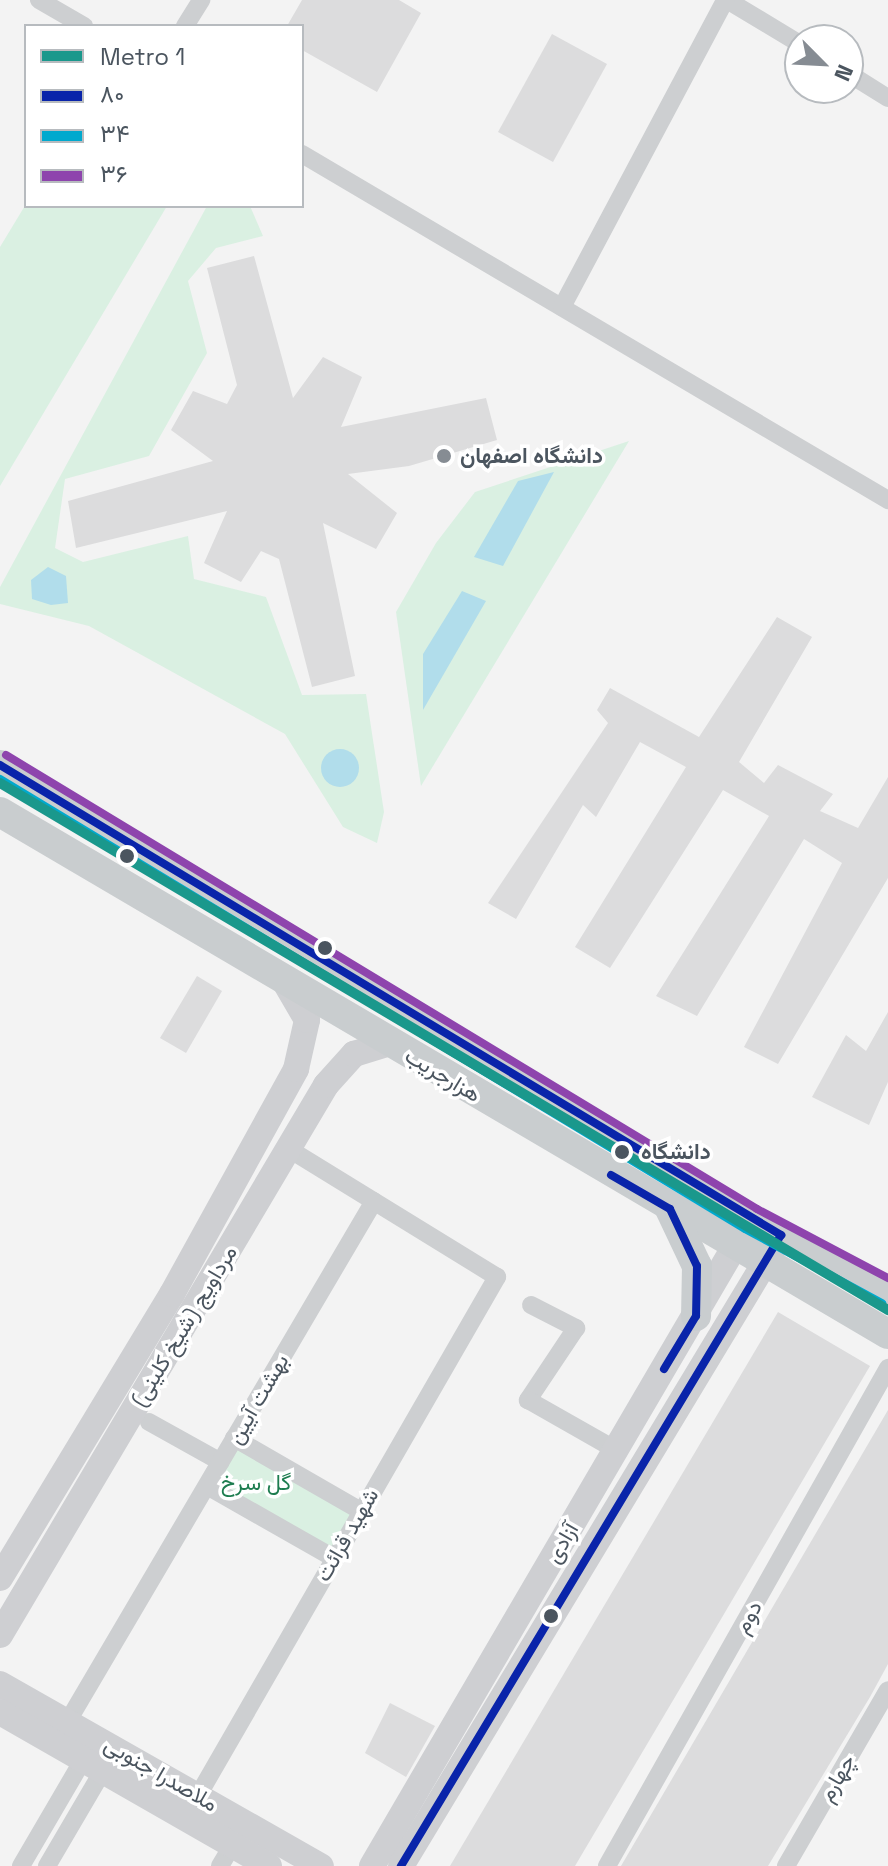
<!DOCTYPE html>
<html>
<head>
<meta charset="utf-8">
<style>
  body { margin:0 }
  #map { position:relative; width:888px; height:1866px; overflow:hidden; background:#f3f3f3; font-family:"Space Grotesk",Vazirmatn,sans-serif }
  div>[style] { position:absolute }
  .green>* { inset:0; background:#daf0e2 }
  .water>* { inset:0; background:#b1ddeb }
  .round { border-radius:50% }
  .building>* { inset:0; background:#dcdcdd }
  .street>* { height:18px; margin:-9px; padding:0 9px; transform-origin:9px; border-radius:9px; background:#cdcfd1 }
  .secondary>* { height:26px; margin:-13px; padding:0 13px; transform-origin:13px; border-radius:13px; background:#cecfd2 }
  .primary>* { height:30px; margin:-15px; padding:0 15px; transform-origin:15px; border-radius:15px; background:#c9cdcf }
  .bus-1>* { height:8px; margin:-4px; padding:0 4px; transform-origin:4px; border-radius:4px; background:#0924aa }
  .bus-2>* { height:8px; margin:-4px; padding:0 4px; transform-origin:4px; border-radius:4px; background:#00a9ce }
  .bus-3>* { height:8px; margin:-4px; padding:0 4px; transform-origin:4px; border-radius:4px; background:#8e44ad }
  .metro-1>* { height:10px; margin:-5px; padding:0 5px; transform-origin:5px; border-radius:5px; background:#1a988c }
  .dots>* { width:22px; height:22px; translate:-50% -50%; box-sizing:border-box; border:4px solid #fff; border-radius:50% }
  span { translate:-50% -50%; white-space:nowrap; text-align:center; line-height:1.15; -webkit-text-stroke:7px #fff; paint-order:stroke }
  .poi-label { font-size:22px; color:#4b555f; font-weight:700 }
  .left { translate:0 -50%; text-align:left }
  .street-label { font-size:22px; color:#4b555f }
  .stop-label { font-size:22px; color:#4b555f; font-weight:700 }
  .park-label { font-size:22px; color:#1e7d50 }
  .legend { position:absolute; left:24px; top:24px; width:280px; height:184px; box-sizing:border-box; background:#fff; border:2px solid #b7bbbf; margin:0; padding:10px 14px; list-style:none; font-size:24px; color:#4b555f }
  .legend li { display:flex; align-items:center; gap:16px; height:40px }
  .legend b { width:40px; border:2px solid #b7bbbf }
  .north { position:absolute; left:784px; top:24px; width:80px; height:80px; box-sizing:border-box; background:#fff; border:2px solid #b7bbbf; border-radius:50%; rotate:114deg; font-size:22px; font-weight:700; line-height:32px; text-align:center; color:#4b555f }
  .north::after { content:''; display:block; margin:auto; width:28px; height:36px; background:#868c93; clip-path:polygon(50% 0,100% 100%,50% 72%,0 100%) }
</style>
</head>
<body>
<div id="map">
  <div class="green">
    <div style="clip-path:polygon(26px 204px,167px 206px,0 486px,0 247px)"></div>
    <div style="clip-path:polygon(207px 206px,250px 206px,263px 236px,216px 248px,188px 281px,207px 353px,149px 456px,65px 479px,55px 548px,83px 562px,188px 536px,194px 579px,266px 597px,302px 695px,366px 694px,384px 812px,377px 843px,343px 827px,285px 734px,89px 626px,0 604px,0 587px)"></div>
    <div style="clip-path:polygon(629px 441px,421px 786px,396px 612px,436px 543px,475px 492px)"></div>
    <div style="clip-path:polygon(234px 1438px,361px 1511px,334px 1558px,207px 1486px)"></div>
  </div>
  <div class="water">
    <div style="clip-path:polygon(554px 472px,503px 566px,474px 557px,518px 481px)"></div>
    <div style="clip-path:polygon(48px 567px,66px 576px,68px 603px,51px 605px,32px 599px,31px 580px)"></div>
    <div style="clip-path:polygon(462px 591px,486px 601px,423px 710px,423px 654px)"></div>
    <div class="round" style="left:321px;top:749px;width:38px;height:38px"></div>
  </div>
  <div class="building">
    <div style="clip-path:polygon(302px 0,399px 0,421px 13px,377px 92px,302px 50px,302px 26px,287px 26px)"></div>
    <div style="clip-path:polygon(552px 34px,607px 64px,553px 162px,498px 132px)"></div>
    <div style="clip-path:polygon(254px 256px,293px 398px,323px 357px,362px 377px,341px 427px,486px 398px,497px 440px,409px 466px,348px 474px,397px 513px,376px 549px,323px 523px,355px 676px,312px 687px,279px 559px,261px 551px,241px 582px,204px 563px,227px 511px,76px 548px,68px 501px,213px 461px,171px 430px,193px 391px,227px 404px,237px 385px,207px 268px)"></div>
    <div style="clip-path:polygon(777px 617px,812px 637px,739px 762px,764px 783px,778px 765px,833px 794px,820px 811px,858px 828px,888px 777px,888px 878px,778px 1064px,744px 1047px,842px 863px,804px 839px,697px 1016px,656px 996px,769px 816px,723px 790px,610px 968px,575px 947px,686px 767px,640px 742px,596px 817px,583px 805px,516px 919px,488px 903px,608px 723px,597px 710px,610px 688px,699px 737px)"></div>
    <div style="clip-path:polygon(197px 976px,222px 991px,186px 1053px,160px 1038px)"></div>
    <div style="clip-path:polygon(888px 1012px,888px 1082px,869px 1125px,812px 1097px,846px 1035px,866px 1051px)"></div>
    <div style="clip-path:polygon(778px 1312px,870px 1366px,704px 1648px,575px 1866px,450px 1866px)"></div>
    <div style="clip-path:polygon(888px 1410px,888px 1664px,870px 1697px,768px 1866px,621px 1866px)"></div>
    <div style="clip-path:polygon(390px 1703px,435px 1726px,406px 1777px,365px 1753px)"></div>
  </div>
  <div class="street">
    <div style="left:39px;top:0;width:52px;rotate:30deg"></div>
    <div style="left:727px;top:0;width:85px;rotate:31.1deg"></div>
    <div style="left:185px;top:26px;width:31px;rotate:-58deg"></div>
    <div style="left:848px;top:73px;width:47px;rotate:32deg"></div>
    <div style="left:302px;top:154px;width:681px;rotate:30.56deg"></div>
    <div style="left:562px;top:307px;width:348px;rotate:-62deg"></div>
    <div style="left:531px;top:1305px;width:51px;rotate:27.1deg"></div>
    <div style="left:576px;top:1328px;width:87px;rotate:123.7deg"></div>
    <div style="left:528px;top:1400px;width:101px;rotate:29.6deg"></div>
    <div style="left:149px;top:1422px;width:82px;rotate:29.1deg"></div>
    <div style="left:234px;top:1438px;width:146px;rotate:29.9deg"></div>
    <div style="left:207px;top:1486px;width:146px;rotate:29.6deg"></div>
    <div style="left:68px;top:1721px;width:603px;rotate:-59.52deg"></div>
    <div style="left:199px;top:1794px;width:597px;rotate:-60.04deg"></div>
    <div style="left:497px;top:1277px;width:244px;rotate:-148.4deg"></div>
    <div style="left:21px;top:1866px;width:125px;rotate:-59.7deg"></div>
    <div style="left:47px;top:1866px;width:113px;rotate:-59.6deg"></div>
    <div style="left:220px;top:1866px;width:26px;rotate:-59deg"></div>
    <div style="left:607px;top:1866px;width:572px;rotate:-60.57deg"></div>
    <div style="left:786px;top:1866px;width:203px;rotate:-59.9deg"></div>
  </div>
  <div class="secondary">
    <div style="left:0;top:1578px;width:332px;rotate:-58.8deg"></div>
    <div style="left:172px;top:1294px;width:257px;rotate:-61.1deg"></div>
    <div style="left:296px;top:1069px;width:50px;rotate:-77.3deg"></div>
    <div style="left:307px;top:1020px;width:48px;rotate:-120.3deg"></div>
    <div style="left:0;top:1635px;width:639px;rotate:-59.34deg"></div>
    <div style="left:326px;top:1085px;width:42px;rotate:-47.9deg"></div>
    <div style="left:354px;top:1054px;width:39px;rotate:-17deg"></div>
    <div style="left:0;top:1684px;width:369px;rotate:29.6deg"></div>
    <div style="left:0;top:1712px;width:310px;rotate:29.8deg"></div>
    <div style="left:372px;top:1866px;width:740px;rotate:-59.66deg"></div>
    <div style="left:401px;top:1866px;width:724px;rotate:-58.9deg"></div>
  </div>
  <div class="primary">
    <div style="left:0;top:765px;width:878px;rotate:31.15deg"></div>
    <div style="left:751px;top:1219px;width:155px;rotate:28.1deg"></div>
    <div style="left:0;top:812px;width:1030px;rotate:30.45deg"></div>
    <div style="left:670px;top:1209px;width:63px;rotate:64.7deg"></div>
    <div style="left:697px;top:1266px;width:50px;rotate:91.1deg"></div>
  </div>
  <div class="bus-1">
    <div style="left:0;top:765px;width:912px;rotate:31.04deg"></div>
    <div style="left:781px;top:1235px;width:737px;rotate:121.06deg"></div>
    <div style="left:611px;top:1175px;width:68px;rotate:30deg"></div>
    <div style="left:670px;top:1209px;width:63px;rotate:64.7deg"></div>
    <div style="left:697px;top:1266px;width:50px;rotate:91.1deg"></div>
    <div style="left:696px;top:1316px;width:62px;rotate:121.1deg"></div>
  </div>
  <div class="bus-2">
    <div style="left:0;top:779px;width:870px;rotate:31.13deg"></div>
    <div style="left:745px;top:1229px;width:156px;rotate:28.4deg"></div>
  </div>
  <div class="bus-3">
    <div style="left:6px;top:755px;width:878px;rotate:31.15deg"></div>
    <div style="left:757px;top:1209px;width:148px;rotate:27.8deg"></div>
  </div>
  <div class="metro-1">
    <div style="left:0;top:783px;width:1033px;rotate:30.69deg"></div>
  </div>
  <div class="dots">
    <div style="left:444px;top:456px;background:#868c93"></div>
    <div style="left:127px;top:856px;background:#4b555f"></div>
    <div style="left:325px;top:948px;background:#4b555f"></div>
    <div style="left:622px;top:1152px;background:#4b555f"></div>
    <div style="left:551px;top:1616px;background:#4b555f"></div>
  </div>
  <div class="poi-label">
    <span class="left" style="left:460px;top:456px">دانشگاه اصفهان</span>
  </div>
  <div class="street-label">
    <span style="left:443px;top:1075px;rotate:31deg">هزارجریب</span>
    <span style="left:184px;top:1326px;rotate:-59deg">مرداویج (شیخ کلینی)</span>
    <span style="left:258px;top:1399px;rotate:-60deg">بهشت آیین</span>
    <span style="left:347px;top:1535px;rotate:-60deg">شهید قرائت</span>
    <span style="left:562px;top:1543px;rotate:-60deg">آزادی</span>
    <span style="left:748px;top:1617px;rotate:-61deg">دوم</span>
    <span style="left:161px;top:1774px;rotate:30deg">ملاصدرا جنوبی</span>
    <span style="left:837px;top:1778px;rotate:-60deg">چهارم</span>
  </div>
  <div class="stop-label">
    <span class="left" style="left:641px;top:1152px">دانشگاه</span>
  </div>
  <div class="park-label">
    <span style="left:256px;top:1483px">گل سرخ</span>
  </div>
  <ul class="legend">
  <li><b style="height:10px;background:#1a988c"></b>Metro 1</li>
  <li><b style="height:10px;background:#0924aa"></b>۸۰</li>
  <li><b style="height:10px;background:#00a9ce"></b>۳۴</li>
  <li><b style="height:10px;background:#8e44ad"></b>۳۶</li>
  </ul>
  <div class="north">N</div>
</div>
</body>
</html>
